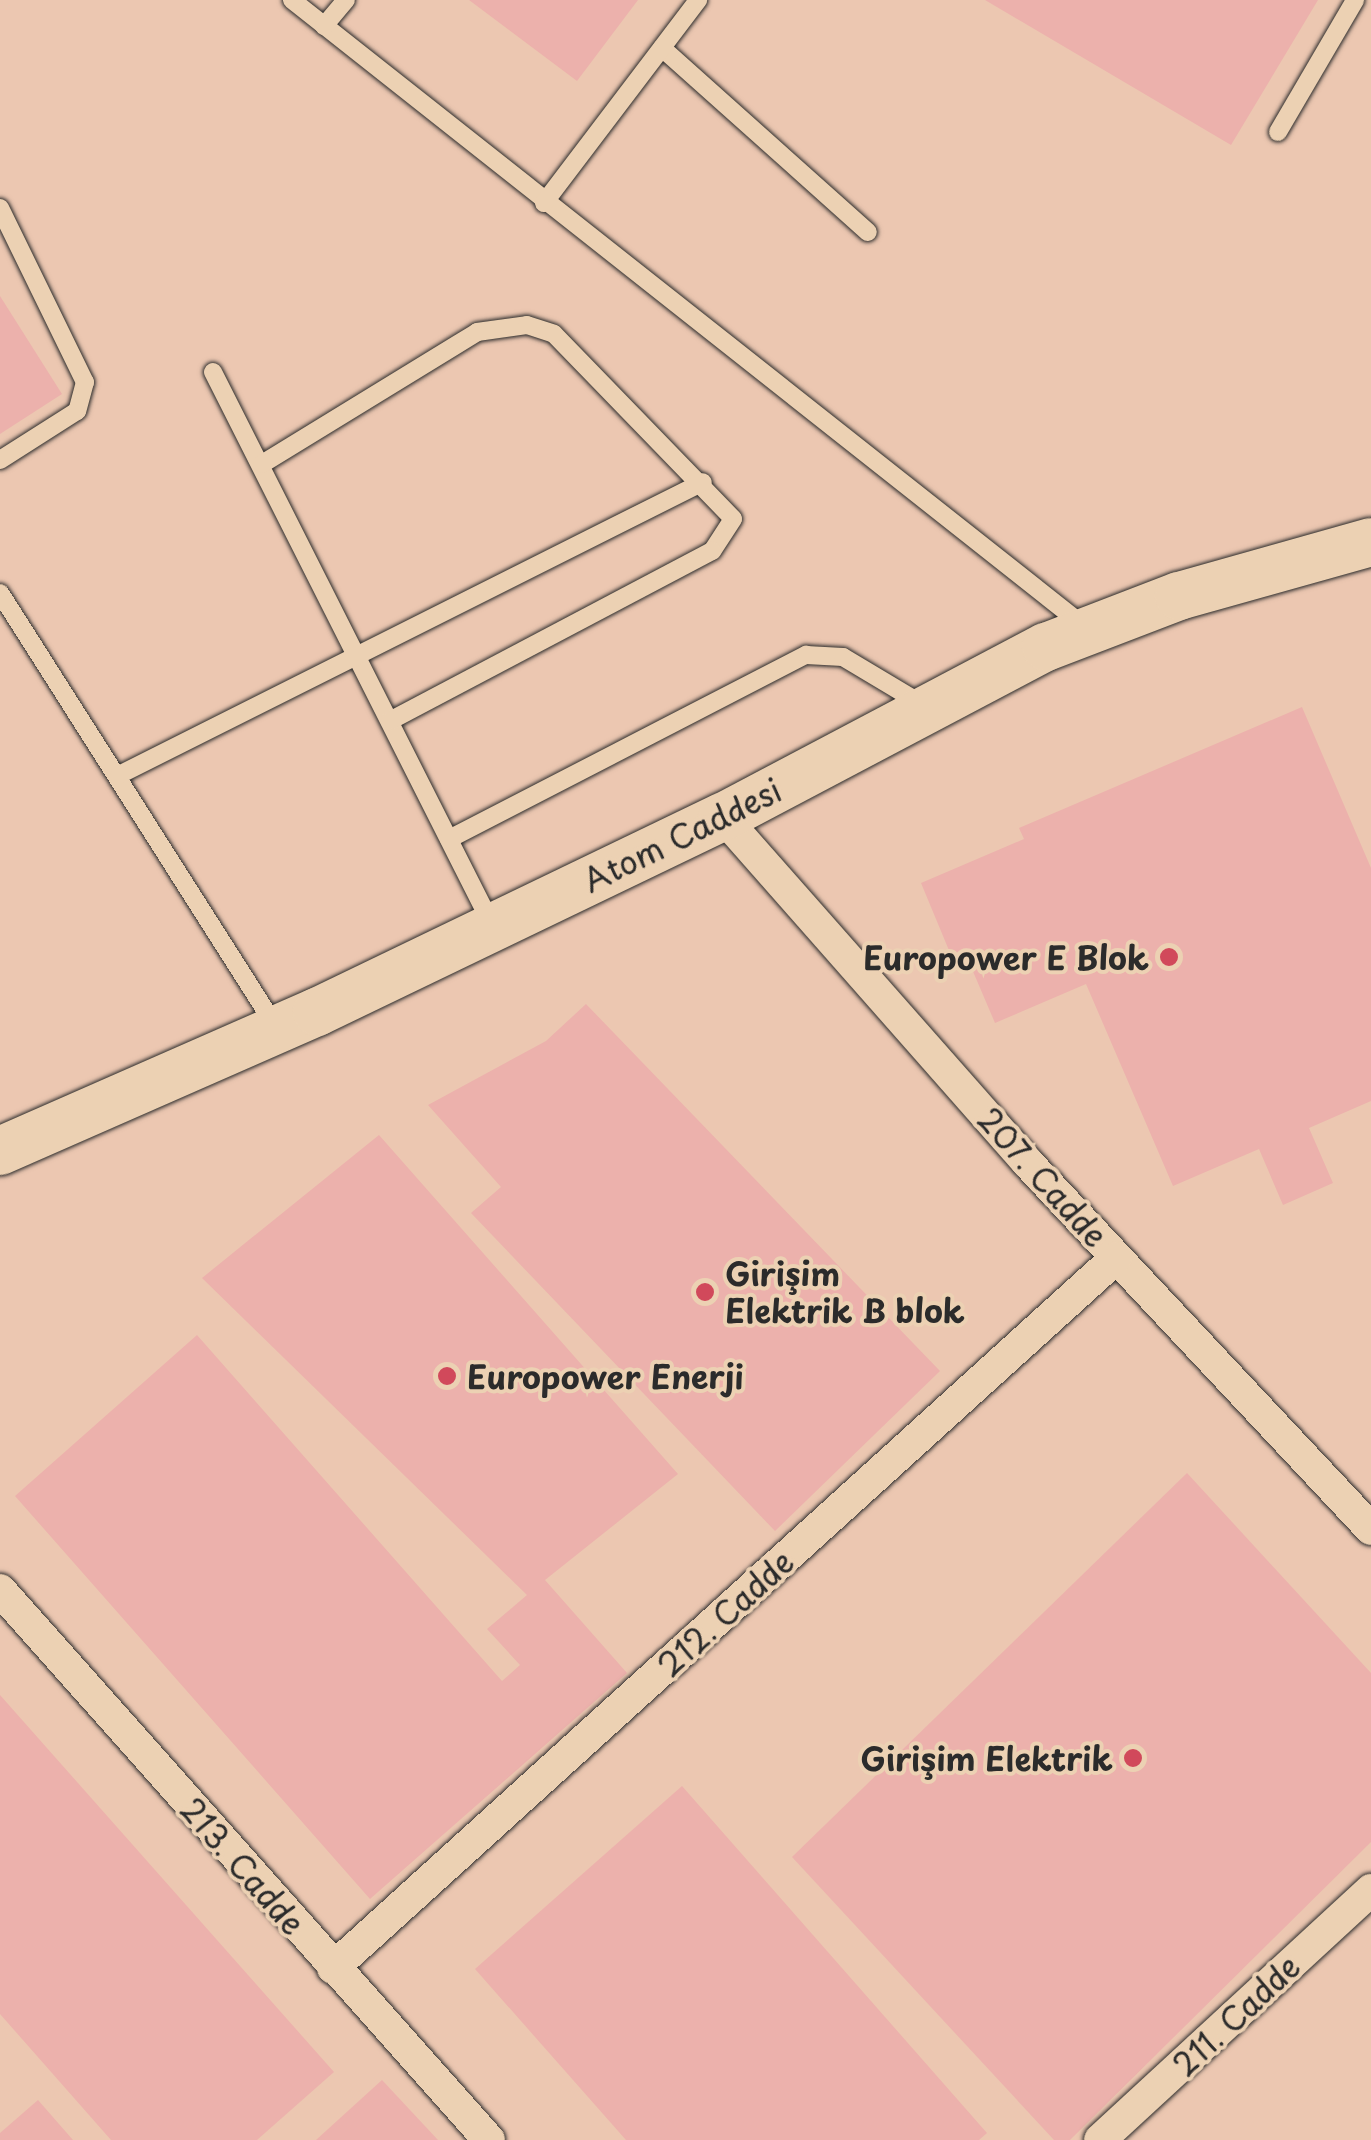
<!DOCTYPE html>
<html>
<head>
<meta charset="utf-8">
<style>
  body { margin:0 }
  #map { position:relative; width:1371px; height:2140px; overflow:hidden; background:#ecd1b3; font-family:"Playpen Sans",sans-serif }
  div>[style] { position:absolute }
  .built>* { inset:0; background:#ecc7b1 }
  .building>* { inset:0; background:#ecb1ac }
  .roads { filter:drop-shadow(0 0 2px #2b2b2b) drop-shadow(0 0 2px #2b2b2b) }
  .lane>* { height:18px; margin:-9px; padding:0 9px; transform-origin:9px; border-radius:9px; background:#ecd1b3 }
  .street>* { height:32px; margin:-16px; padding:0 16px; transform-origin:16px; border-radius:16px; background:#ecd1b3 }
  .secondary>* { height:48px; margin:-24px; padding:0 24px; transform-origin:24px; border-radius:24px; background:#ecd1b3 }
  .dots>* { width:28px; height:28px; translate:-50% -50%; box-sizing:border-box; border:5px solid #ecd1b3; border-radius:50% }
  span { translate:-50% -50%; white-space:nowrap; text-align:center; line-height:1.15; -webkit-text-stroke:8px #ecd1b3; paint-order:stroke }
  .street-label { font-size:32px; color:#2b2b2b }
  .poi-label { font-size:32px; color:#2b2b2b; font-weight:700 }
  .right { translate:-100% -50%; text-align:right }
  .left { translate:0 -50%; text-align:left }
</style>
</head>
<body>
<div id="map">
  <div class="built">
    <div style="clip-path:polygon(0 0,1371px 0,1371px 2140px,0 2140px)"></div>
  </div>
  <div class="building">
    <div style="clip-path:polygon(469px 0,638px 0,577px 81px)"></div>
    <div style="clip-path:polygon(985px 0,1318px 0,1231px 145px)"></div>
    <div style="clip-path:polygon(0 296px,62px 394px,0 434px)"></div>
    <div style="clip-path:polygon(1302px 707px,1371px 868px,1371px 1101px,1309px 1128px,1333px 1183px,1283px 1205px,1259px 1149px,1173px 1186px,1086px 984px,995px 1023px,966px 955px,953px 960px,921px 883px,1024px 839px,1019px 828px)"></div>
    <div style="clip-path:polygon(586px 1004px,940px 1371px,775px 1531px,471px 1213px,501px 1187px,428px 1105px,546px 1041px)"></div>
    <div style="clip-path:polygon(379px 1135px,678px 1474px,545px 1580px,627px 1673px,370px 1899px,15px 1496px,197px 1335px,502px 1681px,520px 1665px,487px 1629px,527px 1595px,202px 1278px)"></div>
    <div style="clip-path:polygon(1187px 1473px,1371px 1673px,1371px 1842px,1070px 2140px,1054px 2140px,792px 1857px)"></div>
    <div style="clip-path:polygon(0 1695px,334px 2072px,257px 2140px,111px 2140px,0 2014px)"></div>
    <div style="clip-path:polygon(682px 1786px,987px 2133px,979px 2140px,626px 2140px,475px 1969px)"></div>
    <div style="clip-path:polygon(382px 2080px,438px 2140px,316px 2140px)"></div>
    <div style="clip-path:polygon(38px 2100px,73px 2140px,0 2140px,0 2133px)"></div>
  </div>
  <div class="roads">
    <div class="lane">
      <div style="left:292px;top:0;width:1010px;rotate:38.32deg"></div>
      <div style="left:324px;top:26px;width:34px;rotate:-50deg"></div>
      <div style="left:662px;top:48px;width:276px;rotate:41.8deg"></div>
      <div style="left:1278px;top:132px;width:153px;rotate:-59.7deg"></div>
      <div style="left:544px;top:203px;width:255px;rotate:-52.8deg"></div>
      <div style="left:0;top:208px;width:194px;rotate:64deg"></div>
      <div style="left:85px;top:382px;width:30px;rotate:105deg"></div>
      <div style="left:77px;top:411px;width:91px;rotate:147.5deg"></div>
      <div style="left:213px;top:372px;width:619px;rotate:63.23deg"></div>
      <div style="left:262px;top:464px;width:252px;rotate:-31.5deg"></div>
      <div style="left:477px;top:332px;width:50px;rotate:-8deg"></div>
      <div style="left:527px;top:325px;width:28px;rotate:18deg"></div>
      <div style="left:554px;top:334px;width:257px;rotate:45.9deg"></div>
      <div style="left:733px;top:519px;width:38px;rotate:123deg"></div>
      <div style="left:712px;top:551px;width:364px;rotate:152.2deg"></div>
      <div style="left:0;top:593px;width:514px;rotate:57.55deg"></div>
      <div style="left:119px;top:775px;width:653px;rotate:-26.64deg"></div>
      <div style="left:449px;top:839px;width:402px;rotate:-27.3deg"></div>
      <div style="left:806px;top:655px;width:37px;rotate:3deg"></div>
      <div style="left:843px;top:657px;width:96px;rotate:30.9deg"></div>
    </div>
    <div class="street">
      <div style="left:723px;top:817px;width:460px;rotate:48.6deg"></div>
      <div style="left:1027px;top:1162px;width:503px;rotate:46.85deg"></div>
      <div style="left:0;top:1590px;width:736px;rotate:48.36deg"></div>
      <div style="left:333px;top:1968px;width:1057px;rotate:-42.2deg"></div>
      <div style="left:1100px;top:2140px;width:369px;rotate:-42.7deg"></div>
    </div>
    <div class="secondary">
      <div style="left:0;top:1151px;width:346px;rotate:-23.7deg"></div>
      <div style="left:317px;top:1012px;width:450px;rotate:-25.7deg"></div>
      <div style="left:723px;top:817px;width:365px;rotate:-27.8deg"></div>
      <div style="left:1046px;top:647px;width:142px;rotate:-21deg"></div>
      <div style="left:1179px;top:596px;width:199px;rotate:-15.7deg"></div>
    </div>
  </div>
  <div class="dots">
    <div style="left:1169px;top:957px;background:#d1495b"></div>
    <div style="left:705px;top:1292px;background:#d1495b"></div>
    <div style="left:447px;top:1376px;background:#d1495b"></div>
    <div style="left:1133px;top:1758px;background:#d1495b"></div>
  </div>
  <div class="street-label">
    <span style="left:682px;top:835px;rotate:-26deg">Atom Caddesi</span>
    <span style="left:1043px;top:1177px;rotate:48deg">207. Cadde</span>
    <span style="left:725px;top:1613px;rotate:-42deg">212. Cadde</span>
    <span style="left:243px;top:1866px;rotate:49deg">213. Cadde</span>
    <span style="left:1236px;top:2015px;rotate:-43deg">211. Cadde</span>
  </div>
  <div class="poi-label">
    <span class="right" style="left:1149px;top:957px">Europower E Blok</span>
    <span class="left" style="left:725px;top:1292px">Girişim<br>Elektrik B blok</span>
    <span class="left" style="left:467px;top:1376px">Europower Enerji</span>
    <span class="right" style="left:1113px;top:1758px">Girişim Elektrik</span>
  </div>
</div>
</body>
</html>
